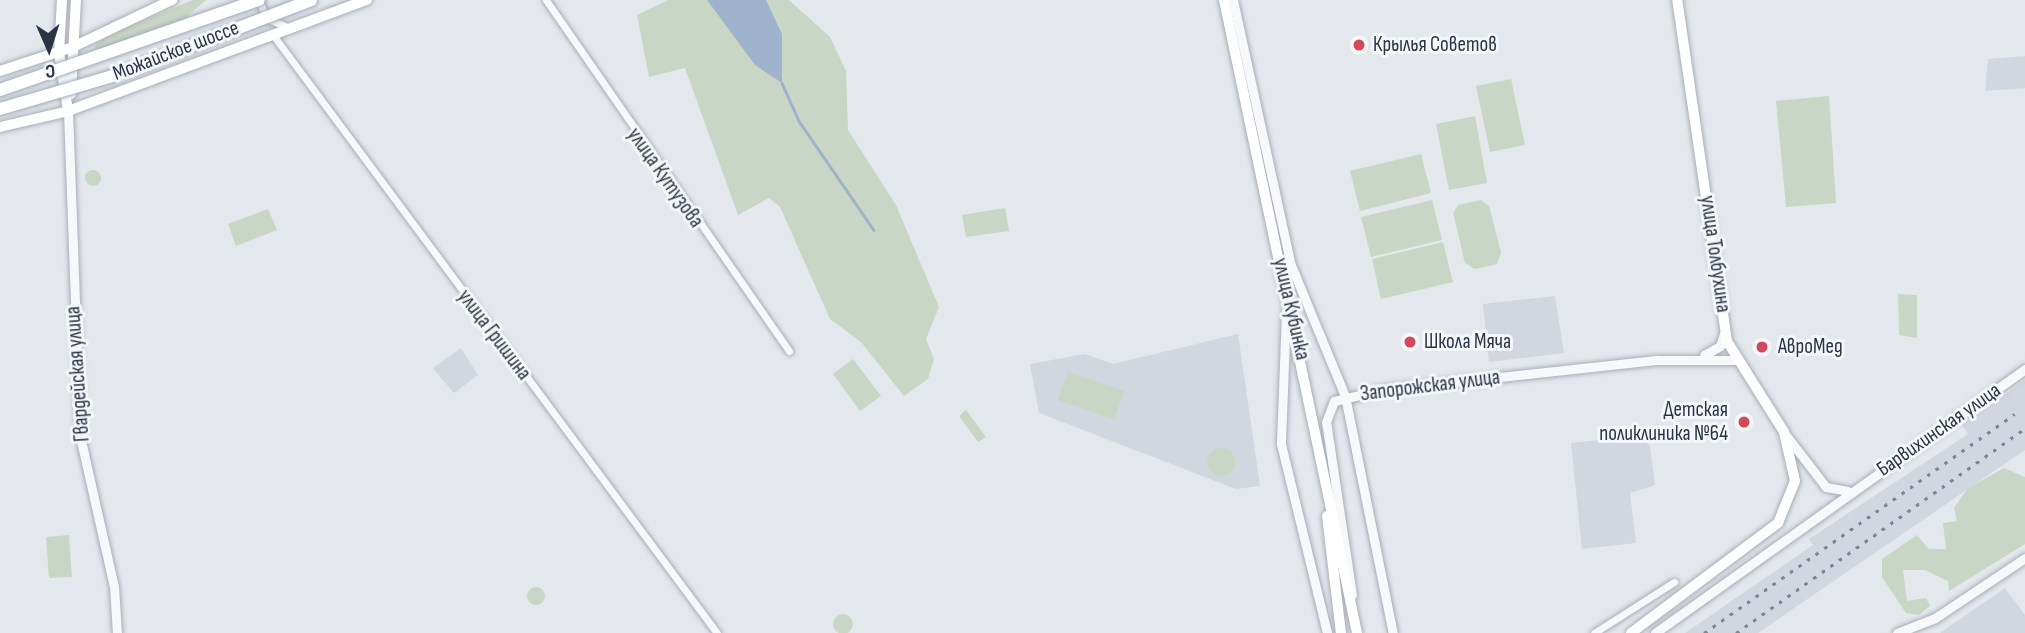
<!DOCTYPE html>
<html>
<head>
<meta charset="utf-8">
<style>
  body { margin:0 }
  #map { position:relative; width:2025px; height:633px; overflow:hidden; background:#e4e7ec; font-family:"Sofia Sans Condensed",sans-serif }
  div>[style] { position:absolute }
  .built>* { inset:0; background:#d2d6de }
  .green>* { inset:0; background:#c9d6c5 }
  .round { border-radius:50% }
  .water>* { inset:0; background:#9fb4cc }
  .stream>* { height:2.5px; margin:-1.25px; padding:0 1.25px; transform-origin:1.25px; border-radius:1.25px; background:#9fb4cc }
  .roads { filter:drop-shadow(0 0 2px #a9aeb7) drop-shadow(0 0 2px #a9aeb7) }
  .minor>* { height:7px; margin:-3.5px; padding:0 3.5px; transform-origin:3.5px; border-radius:3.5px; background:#f7f8fa }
  .tertiary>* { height:9px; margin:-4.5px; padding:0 4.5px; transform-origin:4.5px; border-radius:4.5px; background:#f7f8fa }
  .secondary>* { height:10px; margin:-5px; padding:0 5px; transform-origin:5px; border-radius:5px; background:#fff }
  .rail>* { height:2.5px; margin-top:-1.25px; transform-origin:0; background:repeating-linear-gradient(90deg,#7d8696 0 3.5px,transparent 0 10.5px) }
  .bridges { filter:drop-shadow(0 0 2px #a3abb8) drop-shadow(0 0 2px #a3abb8) }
  .primary-bridge>* { height:12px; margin:-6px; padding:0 6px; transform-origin:6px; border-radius:6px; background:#fff }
  .dots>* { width:19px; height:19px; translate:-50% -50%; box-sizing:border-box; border:4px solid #f4f6f9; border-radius:50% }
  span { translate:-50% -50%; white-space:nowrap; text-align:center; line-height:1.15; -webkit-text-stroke:6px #f4f6f9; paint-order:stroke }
  .poi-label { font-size:21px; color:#2b3445 }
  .left { translate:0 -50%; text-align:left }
  .right { translate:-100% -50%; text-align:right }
  .street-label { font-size:21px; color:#2b3445 }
  .north { position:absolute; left:14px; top:14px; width:70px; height:70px; -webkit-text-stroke:5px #f4f6f9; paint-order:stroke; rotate:177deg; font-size:19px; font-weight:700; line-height:28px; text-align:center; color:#2b3445 }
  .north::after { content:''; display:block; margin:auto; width:24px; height:32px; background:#2b3445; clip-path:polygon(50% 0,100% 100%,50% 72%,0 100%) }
</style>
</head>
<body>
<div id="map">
  <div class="built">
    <div style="clip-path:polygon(2025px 56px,2025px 88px,1985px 91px,1988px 59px)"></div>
    <div style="clip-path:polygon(1555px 296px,1564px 353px,1489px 362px,1483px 304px)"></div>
    <div style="clip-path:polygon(1238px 334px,1260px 486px,1236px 489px,1039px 413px,1030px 364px,1085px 354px,1113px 364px)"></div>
    <div style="clip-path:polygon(461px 348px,478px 375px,454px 393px,433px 368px)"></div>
    <div style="clip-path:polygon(2025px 380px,2025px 450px,1758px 633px,1685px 633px,1813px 545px,1809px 539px,1968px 434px,1962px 425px)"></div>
    <div style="clip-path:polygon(1637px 436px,1650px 446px,1655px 485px,1630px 493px,1636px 543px,1582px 549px,1571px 443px)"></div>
    <div style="clip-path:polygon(2005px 588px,2025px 615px,2025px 633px,1940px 633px)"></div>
  </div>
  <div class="green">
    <div style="clip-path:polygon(193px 0,206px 0,184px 19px,96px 52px,95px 44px,118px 31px)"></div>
    <div style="clip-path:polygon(668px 0,789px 0,830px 37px,846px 71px,848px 130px,896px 205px,939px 307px,926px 339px,934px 359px,928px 379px,904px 396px,861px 342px,830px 319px,780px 207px,769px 198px,738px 215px,685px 68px,649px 77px,637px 15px)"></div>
    <div style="clip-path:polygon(1511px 79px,1525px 145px,1490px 152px,1476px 86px)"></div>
    <div style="clip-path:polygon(1829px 96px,1836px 203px,1786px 207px,1776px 101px)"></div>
    <div style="clip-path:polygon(1475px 116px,1487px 183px,1449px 190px,1436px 124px)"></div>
    <div style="clip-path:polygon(1421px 154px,1431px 193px,1360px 211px,1350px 171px)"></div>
    <div class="round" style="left:85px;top:170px;width:16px;height:16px"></div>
    <div style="clip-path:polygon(1432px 200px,1442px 240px,1371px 257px,1361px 217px)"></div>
    <div style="clip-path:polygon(1481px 200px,1489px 206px,1501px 253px,1497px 264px,1475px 269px,1465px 263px,1453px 213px,1458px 205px)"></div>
    <div style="clip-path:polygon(1005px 208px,1009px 231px,966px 237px,962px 215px)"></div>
    <div style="clip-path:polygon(268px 209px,277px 230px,236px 246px,228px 224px)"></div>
    <div style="clip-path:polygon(1443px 242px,1453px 282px,1381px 299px,1372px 259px)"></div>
    <div style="clip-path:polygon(1898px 294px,1917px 295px,1917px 338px,1899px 335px)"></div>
    <div style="clip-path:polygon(853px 359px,881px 396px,860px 411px,833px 374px)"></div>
    <div style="clip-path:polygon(1068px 372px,1124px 391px,1114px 419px,1058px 400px)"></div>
    <div style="clip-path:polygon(966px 410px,986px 437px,978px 442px,959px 416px)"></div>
    <div class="round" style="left:1207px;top:448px;width:28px;height:28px"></div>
    <div style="clip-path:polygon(2004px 468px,2025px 477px,2025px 544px,1949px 591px,1948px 581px,1925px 570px,1903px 570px,1907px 601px,1926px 598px,1930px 606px,1919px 615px,1906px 613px,1882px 577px,1882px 559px,1917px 535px,1929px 549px,1946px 549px,1943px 523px,1957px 521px,1954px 508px,1967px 489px)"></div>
    <div style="clip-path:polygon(69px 535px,72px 577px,49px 578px,46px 537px)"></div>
    <div class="round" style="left:527px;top:587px;width:18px;height:18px"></div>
    <div class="round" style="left:833px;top:614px;width:20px;height:20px"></div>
  </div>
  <div class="water">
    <div style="clip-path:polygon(707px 0,766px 0,782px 34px,782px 83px,755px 65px)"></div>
  </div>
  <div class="stream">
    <div style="left:782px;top:83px;width:42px;rotate:65.9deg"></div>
    <div style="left:799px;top:121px;width:132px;rotate:55.5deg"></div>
  </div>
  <div class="roads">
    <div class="minor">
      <div style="left:259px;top:0;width:19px;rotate:69deg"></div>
      <div style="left:266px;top:18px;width:25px;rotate:23deg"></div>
      <div style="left:546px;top:0;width:427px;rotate:55.3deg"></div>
      <div style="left:273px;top:35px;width:745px;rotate:53.41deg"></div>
      <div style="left:1594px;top:633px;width:95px;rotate:-32.5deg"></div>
    </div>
    <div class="tertiary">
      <div style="left:1233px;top:0;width:271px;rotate:77.7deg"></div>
      <div style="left:1291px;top:265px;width:142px;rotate:67.6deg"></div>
      <div style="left:1345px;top:396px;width:242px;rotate:78.6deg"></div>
      <div style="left:68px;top:111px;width:325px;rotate:87.9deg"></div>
      <div style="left:80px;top:436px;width:155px;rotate:77.3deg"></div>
      <div style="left:114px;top:587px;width:46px;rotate:86.3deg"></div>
      <div style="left:1286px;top:312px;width:132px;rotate:92.2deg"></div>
      <div style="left:1281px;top:444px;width:195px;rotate:76.3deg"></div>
      <div style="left:1704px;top:355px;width:18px;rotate:-29deg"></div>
      <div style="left:1720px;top:346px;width:16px;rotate:-72deg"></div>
      <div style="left:1785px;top:434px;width:67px;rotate:52.3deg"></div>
      <div style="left:1826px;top:487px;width:22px;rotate:10deg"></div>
      <div style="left:1352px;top:595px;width:175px;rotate:-98.5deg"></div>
      <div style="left:1326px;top:422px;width:22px;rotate:-69deg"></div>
      <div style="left:1334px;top:401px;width:47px;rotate:-13.4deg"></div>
      <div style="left:1380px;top:390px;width:280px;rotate:-6.2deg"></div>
      <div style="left:1658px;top:360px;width:77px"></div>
      <div style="left:1655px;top:633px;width:455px;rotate:-35.5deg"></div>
      <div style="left:1897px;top:633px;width:41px;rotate:-21.5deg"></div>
      <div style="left:1935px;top:618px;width:108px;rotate:-33.7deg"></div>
    </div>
    <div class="secondary">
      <div style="left:62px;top:0;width:52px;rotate:93.3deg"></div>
      <div style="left:59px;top:52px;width:60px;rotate:81.3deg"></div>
      <div style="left:1224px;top:0;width:647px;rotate:78.13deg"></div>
      <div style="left:0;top:71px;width:77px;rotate:-18.2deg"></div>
      <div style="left:73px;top:47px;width:110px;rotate:-25.4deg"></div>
      <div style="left:71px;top:94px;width:94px;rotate:-87deg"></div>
      <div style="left:0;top:127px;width:70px;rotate:-13.2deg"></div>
      <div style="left:68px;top:111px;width:319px;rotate:-20.4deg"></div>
      <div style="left:1327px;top:516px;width:118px;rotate:83.2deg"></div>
      <div style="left:1631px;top:633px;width:184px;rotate:-36.8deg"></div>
      <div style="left:1778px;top:523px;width:45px;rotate:-68deg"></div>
      <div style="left:1795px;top:481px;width:50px;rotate:-102.7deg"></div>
      <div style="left:1784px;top:432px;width:107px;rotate:-122.1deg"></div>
      <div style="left:1727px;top:341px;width:345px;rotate:-98.3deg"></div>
    </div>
  </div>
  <div class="rail">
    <div style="left:1704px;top:633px;width:380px;rotate:-35.2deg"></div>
    <div style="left:1736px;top:633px;width:353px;rotate:-35.3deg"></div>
  </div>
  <div class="bridges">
    <div class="primary-bridge">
      <div style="left:0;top:90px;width:274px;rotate:-19.2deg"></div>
      <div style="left:0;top:109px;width:121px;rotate:-16.3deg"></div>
      <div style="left:116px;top:75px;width:209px;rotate:-21deg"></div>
    </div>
  </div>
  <div class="dots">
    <div style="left:1359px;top:45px;background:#d1495b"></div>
    <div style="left:1410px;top:342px;background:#d1495b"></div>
    <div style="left:1762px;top:347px;background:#d1495b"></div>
    <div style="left:1744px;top:422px;background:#d1495b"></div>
  </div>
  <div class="poi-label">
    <span class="left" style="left:1373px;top:45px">Крылья Советов</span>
    <span class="left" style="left:1424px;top:342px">Школа Мяча</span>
    <span class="left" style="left:1778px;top:347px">АвроМед</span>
    <span class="right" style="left:1728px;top:422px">Детская<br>поликлиника №64</span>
  </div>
  <div class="street-label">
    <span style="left:176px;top:51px;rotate:-21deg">Можайское шоссе</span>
    <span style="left:665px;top:178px;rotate:55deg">улица Кутузова</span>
    <span style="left:1715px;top:254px;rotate:82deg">улица Толбухина</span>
    <span style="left:1291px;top:309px;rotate:77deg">улица Кубинка</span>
    <span style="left:494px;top:335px;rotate:53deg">улица Гришина</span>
    <span style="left:78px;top:374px;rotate:-94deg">Гвардейская улица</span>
    <span style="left:1430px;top:386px;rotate:-7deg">Запорожская улица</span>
    <span style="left:1939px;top:430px;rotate:-35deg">Барвихинская улица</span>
  </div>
  <div class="north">С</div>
</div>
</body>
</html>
